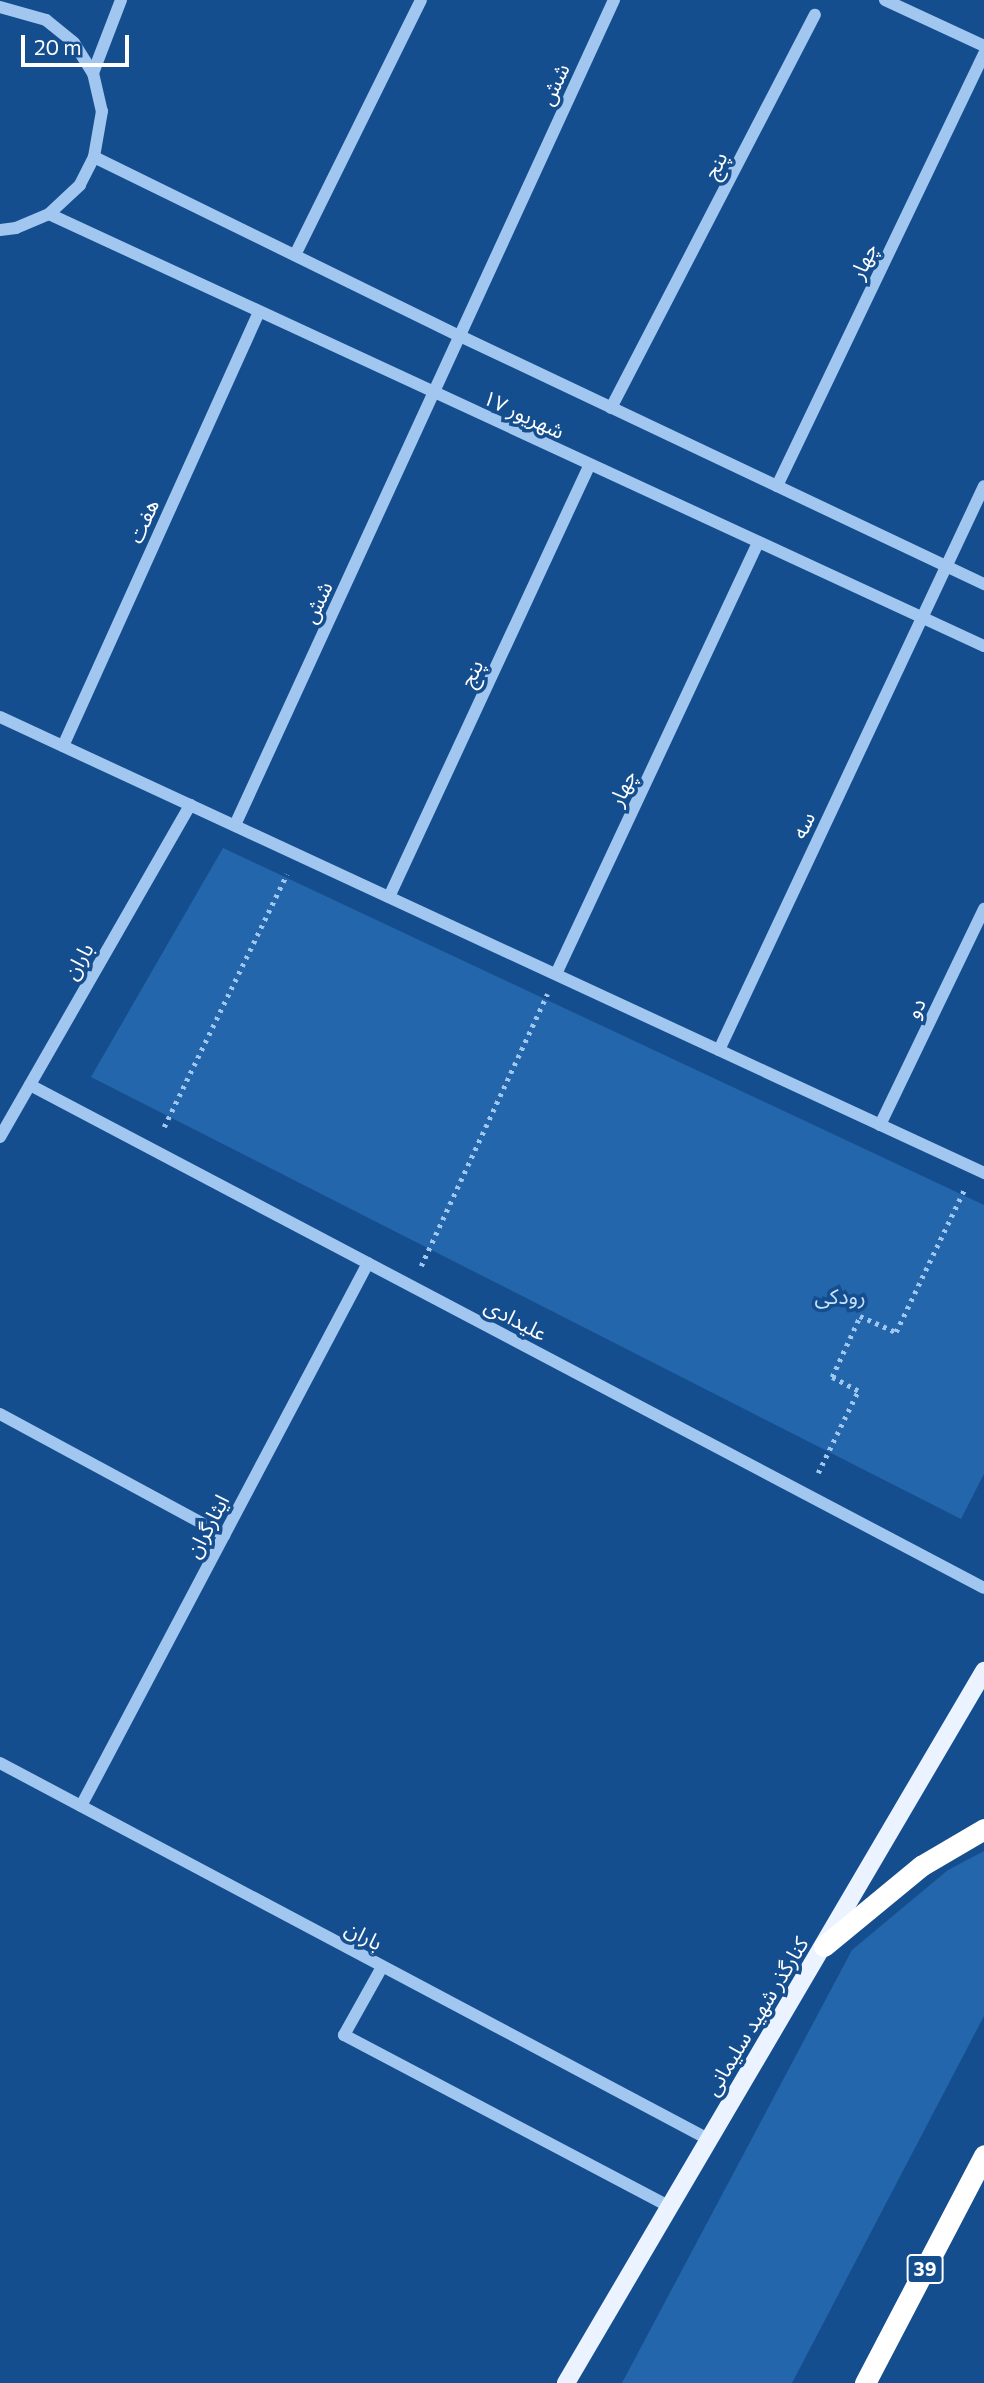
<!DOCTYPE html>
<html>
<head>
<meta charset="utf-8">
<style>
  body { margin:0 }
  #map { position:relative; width:984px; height:2383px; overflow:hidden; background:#154e8e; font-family:Commissioner,"Noto Sans Arabic",sans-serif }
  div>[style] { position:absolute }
  .green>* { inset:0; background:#2466ab }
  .path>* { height:4.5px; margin-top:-2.25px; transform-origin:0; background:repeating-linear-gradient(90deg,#a1c7f0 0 3.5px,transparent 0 8.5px) }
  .minor>* { height:12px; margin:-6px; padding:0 6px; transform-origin:6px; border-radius:6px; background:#a1c7f0 }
  .major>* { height:18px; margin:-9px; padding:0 9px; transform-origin:9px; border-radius:9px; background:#eaf3ff }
  .highway>* { height:21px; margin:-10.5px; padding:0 10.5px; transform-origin:10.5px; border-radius:10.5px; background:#fff }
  span { translate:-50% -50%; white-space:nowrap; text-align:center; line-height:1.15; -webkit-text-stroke:7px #154e8e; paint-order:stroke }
  .shield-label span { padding:2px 5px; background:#154e8e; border:2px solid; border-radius:5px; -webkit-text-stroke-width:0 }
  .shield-label { font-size:19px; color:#fff; font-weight:700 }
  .street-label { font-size:21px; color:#fff }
  .park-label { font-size:21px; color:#c7e1fb }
  .scale { position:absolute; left:21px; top:35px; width:108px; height:32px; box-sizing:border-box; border:4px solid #fff; border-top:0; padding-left:9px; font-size:21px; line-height:24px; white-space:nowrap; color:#fff; -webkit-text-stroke:5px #154e8e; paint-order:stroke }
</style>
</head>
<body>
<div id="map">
  <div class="green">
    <div style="clip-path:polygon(223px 848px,984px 1205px,984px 1474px,961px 1519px,91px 1077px)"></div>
    <div style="clip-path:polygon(984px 1851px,984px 2016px,792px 2383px,622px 2383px,852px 1950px,948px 1870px)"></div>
  </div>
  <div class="path">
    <div style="left:164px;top:1127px;width:281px;rotate:-64.1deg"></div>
    <div style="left:421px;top:1266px;width:300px;rotate:-65.1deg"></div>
    <div style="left:818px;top:1473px;width:91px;rotate:-64deg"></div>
    <div style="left:858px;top:1391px;width:30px;rotate:-152deg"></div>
    <div style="left:832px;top:1377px;width:67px;rotate:-65.3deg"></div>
    <div style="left:860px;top:1316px;width:39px;rotate:24deg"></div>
    <div style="left:896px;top:1332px;width:160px;rotate:-64.4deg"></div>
  </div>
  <div class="minor">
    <div style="left:885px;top:0;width:109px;rotate:24.9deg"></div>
    <div style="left:0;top:7px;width:48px;rotate:15.8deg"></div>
    <div style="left:46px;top:20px;width:36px;rotate:39deg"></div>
    <div style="left:74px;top:43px;width:36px;rotate:58deg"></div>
    <div style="left:93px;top:73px;width:39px;rotate:77deg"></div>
    <div style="left:102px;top:111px;width:47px;rotate:99.9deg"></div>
    <div style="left:94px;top:157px;width:31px;rotate:117deg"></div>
    <div style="left:80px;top:185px;width:42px;rotate:136.9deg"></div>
    <div style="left:49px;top:214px;width:36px;rotate:157deg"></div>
    <div style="left:16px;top:228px;width:16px;rotate:173deg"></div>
    <div style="left:93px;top:73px;width:78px;rotate:-69deg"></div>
    <div style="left:94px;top:157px;width:407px;rotate:26.1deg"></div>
    <div style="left:460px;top:336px;width:580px;rotate:25.33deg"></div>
    <div style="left:49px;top:214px;width:1030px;rotate:24.8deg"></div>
    <div style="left:295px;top:255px;width:284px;rotate:-63.7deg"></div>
    <div style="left:611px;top:408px;width:443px;rotate:-62.6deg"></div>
    <div style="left:777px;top:486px;width:480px;rotate:-64.4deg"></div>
    <div style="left:0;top:717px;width:1085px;rotate:24.86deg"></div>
    <div style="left:63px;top:746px;width:476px;rotate:-65.7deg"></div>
    <div style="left:235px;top:825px;width:908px;rotate:-65.33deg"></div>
    <div style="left:389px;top:897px;width:475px;rotate:-65.1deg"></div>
    <div style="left:556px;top:974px;width:477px;rotate:-64.9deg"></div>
    <div style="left:719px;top:1050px;width:623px;rotate:-64.83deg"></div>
    <div style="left:30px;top:1085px;width:1078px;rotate:27.8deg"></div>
    <div style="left:880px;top:1125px;width:240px;rotate:-64.3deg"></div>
    <div style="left:0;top:1137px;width:383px;rotate:-60.2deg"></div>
    <div style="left:0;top:1414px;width:255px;rotate:28.4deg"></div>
    <div style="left:0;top:1763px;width:804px;rotate:27.97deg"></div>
    <div style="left:81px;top:1806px;width:614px;rotate:-62.14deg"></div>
    <div style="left:382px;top:1967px;width:78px;rotate:119.2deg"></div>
    <div style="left:344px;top:2035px;width:369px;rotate:27.8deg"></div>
  </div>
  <div class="major">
    <div style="left:566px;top:2383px;width:826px;rotate:-59.58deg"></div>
  </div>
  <div class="highway">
    <div style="left:824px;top:1946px;width:126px;rotate:-39.5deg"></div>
    <div style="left:921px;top:1866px;width:73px;rotate:-30.4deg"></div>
    <div style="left:865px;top:2383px;width:257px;rotate:-62.4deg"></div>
  </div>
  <div class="shield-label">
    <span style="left:925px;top:2269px">39</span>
  </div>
  <div class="street-label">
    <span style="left:554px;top:84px;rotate:-65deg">شش</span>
    <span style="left:715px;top:165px;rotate:-63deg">پنج</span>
    <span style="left:863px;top:261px;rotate:-65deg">چهار</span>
    <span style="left:524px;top:414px;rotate:25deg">۱۷ شهریور</span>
    <span style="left:143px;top:521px;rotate:-66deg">هفت</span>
    <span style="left:317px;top:602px;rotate:-65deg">شش</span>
    <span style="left:471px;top:673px;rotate:-65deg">پنج</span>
    <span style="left:622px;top:788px;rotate:-65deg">چهار</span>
    <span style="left:803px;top:825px;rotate:-65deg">سه</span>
    <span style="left:78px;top:961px;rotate:-60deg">باران</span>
    <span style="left:915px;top:1008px;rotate:-64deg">دو</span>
    <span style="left:516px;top:1319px;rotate:28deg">علیدادی</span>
    <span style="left:207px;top:1526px;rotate:-62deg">ایثارگران</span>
    <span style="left:364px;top:1935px;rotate:28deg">باران</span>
    <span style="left:756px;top:2016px;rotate:-59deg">کنارگذر شهید سلیمانی</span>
  </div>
  <div class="park-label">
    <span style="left:840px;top:1296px">رودکی</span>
  </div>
  <div class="scale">20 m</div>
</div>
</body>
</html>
